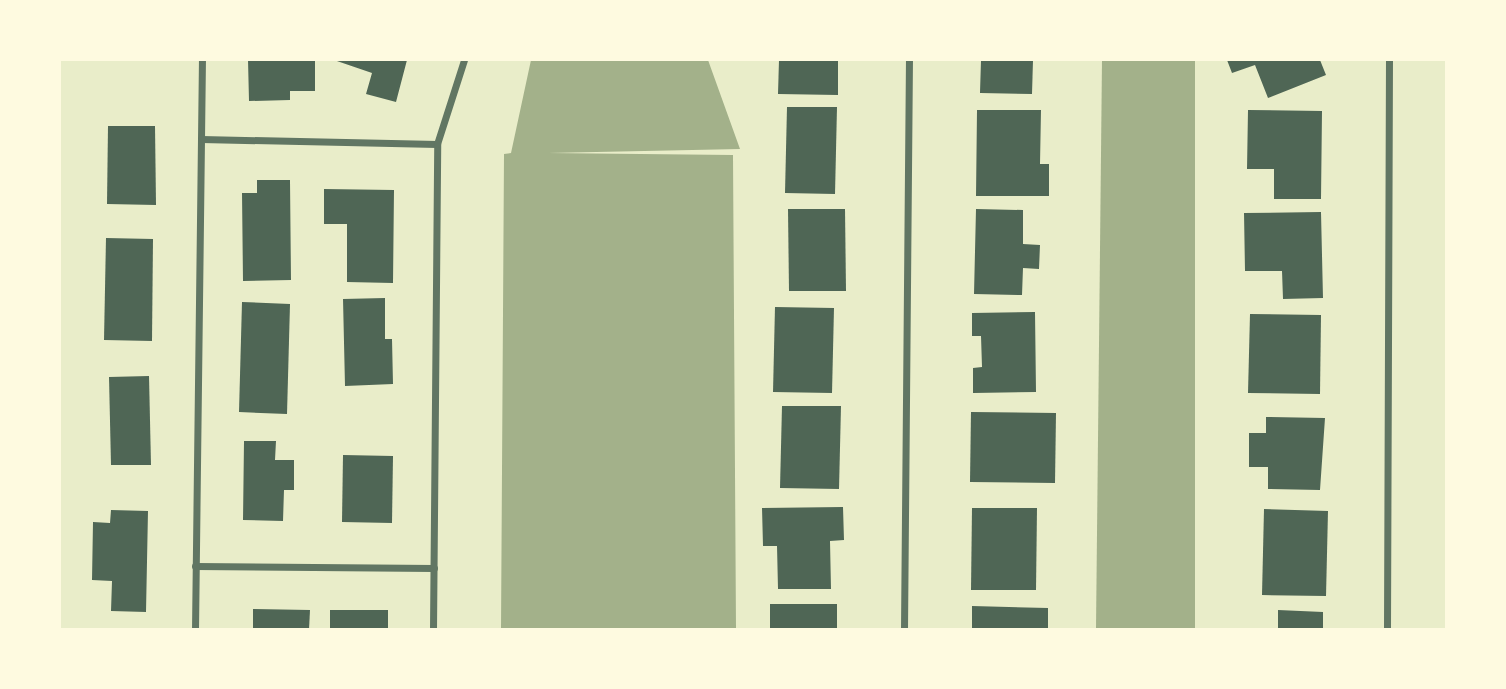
<!DOCTYPE html>
<html>
<head>
<meta charset="utf-8">
<style>
  body { margin:0 }
  #map { position:relative; width:1506px; height:689px; overflow:hidden; background:#e9edc9; font-family:"Asap Condensed",sans-serif }
  div>[style] { position:absolute }
  .water>* { inset:0; background:#a3b18a }
  .building>* { inset:0; background:#4f6655 }
  .minor>* { height:7px; margin:-3.5px; padding:0 3.5px; transform-origin:3.5px; border-radius:3.5px; background:#617663 }
  span { translate:-50% -50%; white-space:nowrap; text-align:center; line-height:1.15; -webkit-text-stroke:5px #fefae0; paint-order:stroke }
  .frame { position:absolute; inset:0; border:61px solid #fefae0; pointer-events:none }
</style>
</head>
<body>
<div id="map">
  <div class="water">
    <div style="clip-path:polygon(531px 60px,708px 60px,740px 149px,548px 153px,733px 155px,736px 629px,501px 629px,504px 154px,511px 153px)"></div>
    <div style="clip-path:polygon(1102px 60px,1195px 60px,1195px 629px,1096px 629px)"></div>
  </div>
  <div class="building">
    <div style="clip-path:polygon(248px 60px,315px 60px,315px 91px,290px 91px,290px 100px,249px 101px)"></div>
    <div style="clip-path:polygon(334px 60px,407px 60px,396px 102px,366px 94px,372px 73px)"></div>
    <div style="clip-path:polygon(779px 60px,838px 60px,838px 95px,778px 94px)"></div>
    <div style="clip-path:polygon(981px 60px,1033px 60px,1032px 94px,980px 93px)"></div>
    <div style="clip-path:polygon(1227px 60px,1320px 60px,1326px 75px,1268px 98px,1255px 65px,1232px 73px)"></div>
    <div style="clip-path:polygon(787px 107px,837px 107px,835px 194px,785px 193px)"></div>
    <div style="clip-path:polygon(977px 110px,1041px 110px,1040px 164px,1049px 164px,1049px 196px,976px 196px)"></div>
    <div style="clip-path:polygon(1248px 110px,1322px 111px,1321px 199px,1274px 199px,1274px 169px,1247px 169px)"></div>
    <div style="clip-path:polygon(108px 126px,155px 126px,156px 205px,107px 204px)"></div>
    <div style="clip-path:polygon(257px 180px,290px 180px,291px 280px,243px 281px,242px 193px,257px 193px)"></div>
    <div style="clip-path:polygon(324px 189px,394px 190px,393px 283px,347px 282px,347px 224px,324px 224px)"></div>
    <div style="clip-path:polygon(788px 209px,845px 209px,846px 291px,789px 291px)"></div>
    <div style="clip-path:polygon(976px 209px,1023px 210px,1023px 244px,1040px 245px,1039px 269px,1023px 268px,1022px 295px,974px 294px)"></div>
    <div style="clip-path:polygon(1321px 212px,1323px 298px,1283px 299px,1282px 271px,1245px 271px,1244px 213px)"></div>
    <div style="clip-path:polygon(106px 238px,153px 239px,152px 341px,104px 340px)"></div>
    <div style="clip-path:polygon(385px 298px,385px 339px,392px 339px,393px 384px,345px 386px,343px 299px)"></div>
    <div style="clip-path:polygon(242px 302px,290px 304px,287px 414px,239px 412px)"></div>
    <div style="clip-path:polygon(775px 307px,834px 308px,832px 393px,773px 392px)"></div>
    <div style="clip-path:polygon(1035px 312px,1036px 392px,973px 393px,973px 368px,982px 367px,981px 336px,972px 336px,972px 313px)"></div>
    <div style="clip-path:polygon(1250px 314px,1321px 315px,1320px 394px,1248px 393px)"></div>
    <div style="clip-path:polygon(149px 376px,151px 465px,111px 465px,109px 377px)"></div>
    <div style="clip-path:polygon(782px 406px,841px 406px,839px 489px,780px 488px)"></div>
    <div style="clip-path:polygon(971px 412px,1056px 413px,1055px 483px,970px 482px)"></div>
    <div style="clip-path:polygon(1266px 417px,1325px 418px,1320px 490px,1268px 489px,1268px 467px,1249px 467px,1249px 433px,1266px 433px)"></div>
    <div style="clip-path:polygon(244px 441px,276px 441px,275px 460px,294px 460px,294px 490px,284px 490px,283px 521px,243px 520px)"></div>
    <div style="clip-path:polygon(343px 455px,393px 456px,392px 523px,342px 522px)"></div>
    <div style="clip-path:polygon(843px 507px,844px 540px,830px 541px,831px 589px,778px 589px,777px 546px,763px 546px,762px 508px)"></div>
    <div style="clip-path:polygon(972px 508px,1037px 508px,1036px 590px,971px 590px)"></div>
    <div style="clip-path:polygon(1264px 509px,1328px 511px,1326px 596px,1262px 595px)"></div>
    <div style="clip-path:polygon(111px 510px,148px 511px,146px 612px,111px 611px,112px 581px,92px 580px,93px 522px,110px 523px)"></div>
    <div style="clip-path:polygon(770px 604px,837px 604px,837px 630px,770px 630px)"></div>
    <div style="clip-path:polygon(972px 606px,1048px 608px,1048px 630px,972px 630px)"></div>
    <div style="clip-path:polygon(253px 609px,310px 610px,309px 630px,253px 630px)"></div>
    <div style="clip-path:polygon(330px 610px,388px 610px,388px 630px,330px 630px)"></div>
    <div style="clip-path:polygon(1278px 610px,1323px 612px,1323px 630px,1278px 630px)"></div>
  </div>
  <div class="minor">
    <div style="left:201px;top:139px;width:236px;rotate:1.2deg"></div>
    <div style="left:195px;top:566px;width:239px;rotate:0.5deg"></div>
    <div style="left:195px;top:630px;width:570px;rotate:-89.3deg"></div>
    <div style="left:433px;top:630px;width:486px;rotate:-89.5deg"></div>
    <div style="left:437px;top:144px;width:88px;rotate:-72.2deg"></div>
    <div style="left:904px;top:630px;width:570px;rotate:-89.5deg"></div>
    <div style="left:1387px;top:630px;width:570px;rotate:-89.8deg"></div>
  </div>
  <div class="frame"></div>
</div>
</body>
</html>
